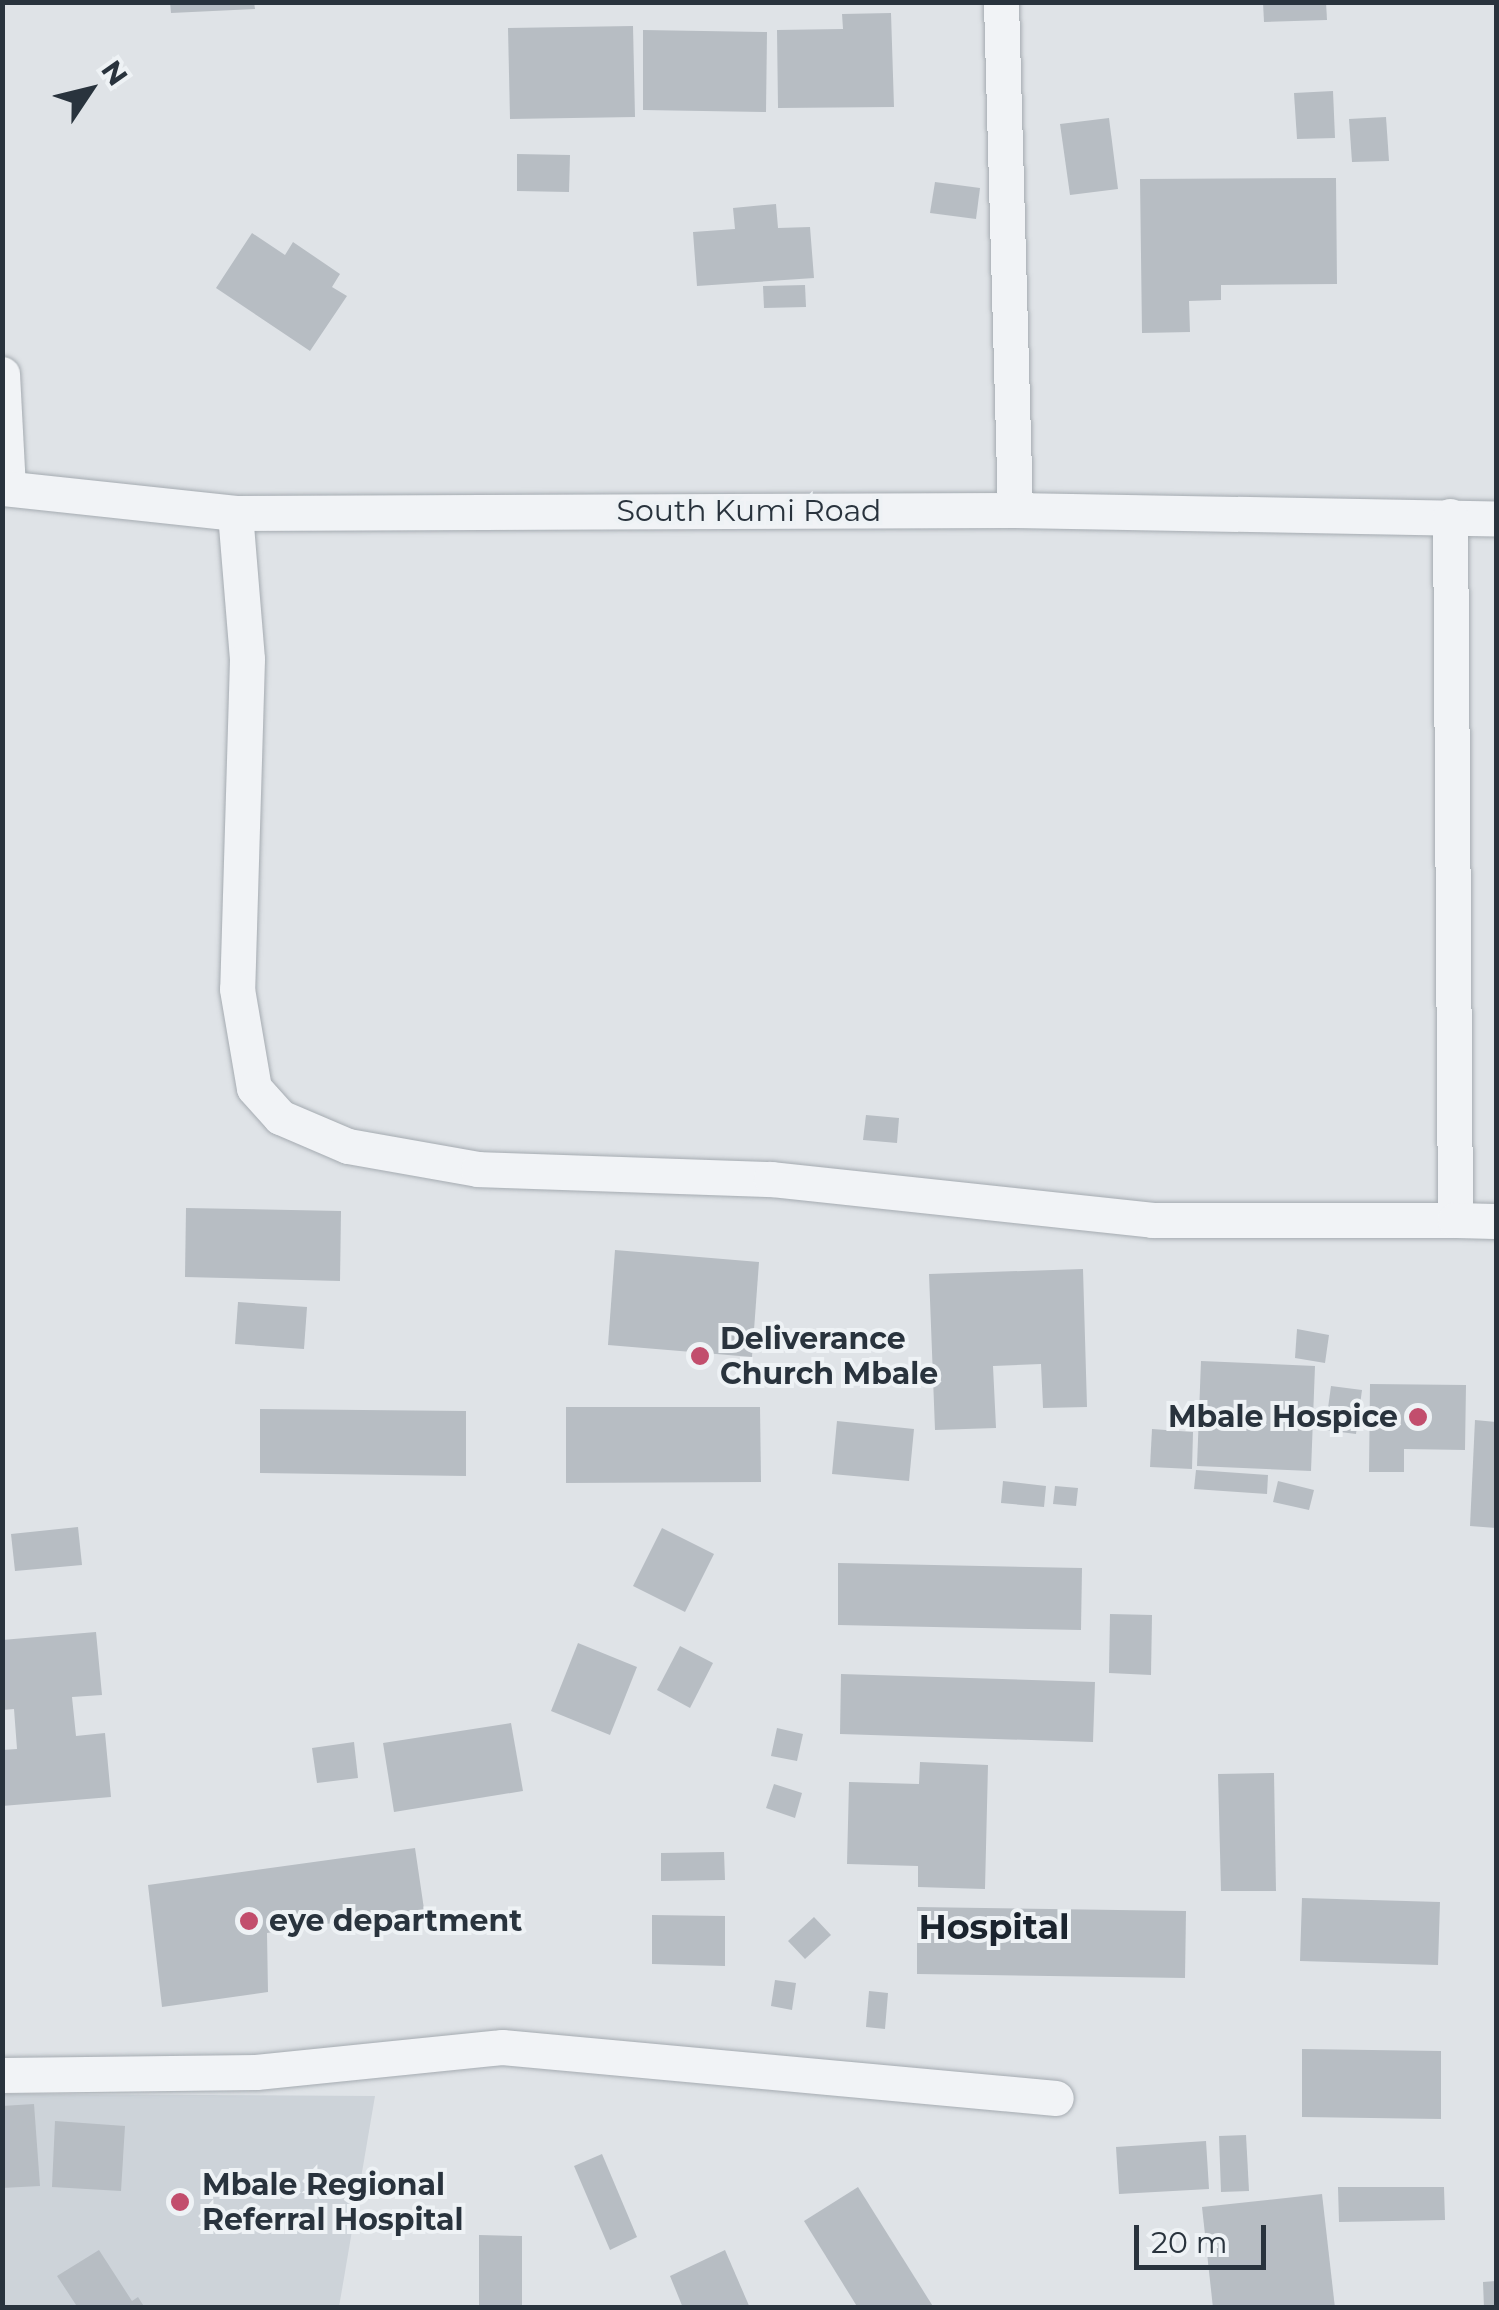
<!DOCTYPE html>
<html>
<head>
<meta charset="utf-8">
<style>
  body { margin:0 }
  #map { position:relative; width:1499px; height:2310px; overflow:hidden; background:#dfe3e7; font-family:Montserrat,sans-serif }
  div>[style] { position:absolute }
  .built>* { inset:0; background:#cdd3d9 }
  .building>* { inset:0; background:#b7bdc3 }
  .roads { filter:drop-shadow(0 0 2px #a5abb1) drop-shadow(0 0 2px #a5abb1) }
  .minor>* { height:35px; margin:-17.5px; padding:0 17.5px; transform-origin:17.5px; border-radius:17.5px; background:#f1f3f6 }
  .dots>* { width:28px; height:28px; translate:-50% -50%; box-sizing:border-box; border:5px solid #eef2f5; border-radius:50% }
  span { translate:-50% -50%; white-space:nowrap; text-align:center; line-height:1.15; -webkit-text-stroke:8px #eef2f5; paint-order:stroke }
  .street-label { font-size:30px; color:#29333d }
  .poi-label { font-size:30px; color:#29333d; font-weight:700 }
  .left { translate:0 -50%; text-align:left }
  .right { translate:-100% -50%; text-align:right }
  .quarter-label { font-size:35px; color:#1b242e; font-weight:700 }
  .frame { position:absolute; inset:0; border:5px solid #29333d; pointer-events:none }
  .north { position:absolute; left:40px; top:40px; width:100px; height:100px; -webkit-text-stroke:8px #eef2f5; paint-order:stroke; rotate:55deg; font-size:28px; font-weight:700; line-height:40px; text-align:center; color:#29333d }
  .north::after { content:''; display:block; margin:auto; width:35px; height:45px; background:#29333d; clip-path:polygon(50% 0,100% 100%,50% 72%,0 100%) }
  .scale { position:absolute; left:1134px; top:2225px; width:132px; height:45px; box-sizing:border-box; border:5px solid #29333d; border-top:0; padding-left:12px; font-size:30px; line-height:35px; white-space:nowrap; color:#29333d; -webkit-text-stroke:8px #eef2f5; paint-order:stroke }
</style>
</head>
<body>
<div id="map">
  <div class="built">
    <div style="clip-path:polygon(3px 2094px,375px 2096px,339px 2307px,3px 2308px)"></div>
  </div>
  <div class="building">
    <div style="clip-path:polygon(170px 2px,254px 2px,255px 9px,171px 13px)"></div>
    <div style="clip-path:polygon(1263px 2px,1326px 2px,1327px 20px,1264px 22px)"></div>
    <div style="clip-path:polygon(891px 13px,894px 107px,778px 108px,777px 30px,843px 29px,842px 14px)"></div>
    <div style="clip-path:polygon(633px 26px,635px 117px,510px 119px,508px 28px)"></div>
    <div style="clip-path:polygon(643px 30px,767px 32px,766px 112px,643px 110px)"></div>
    <div style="clip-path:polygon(1333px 91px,1335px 138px,1297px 139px,1294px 93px)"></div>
    <div style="clip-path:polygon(1386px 117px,1389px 161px,1352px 162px,1349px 119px)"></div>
    <div style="clip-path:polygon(1109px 118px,1118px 189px,1070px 195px,1060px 124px)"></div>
    <div style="clip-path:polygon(517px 154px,570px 155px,569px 192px,517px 191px)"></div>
    <div style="clip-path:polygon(1336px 178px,1337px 284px,1221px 285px,1221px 300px,1189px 301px,1190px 332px,1142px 333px,1140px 179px)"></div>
    <div style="clip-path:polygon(935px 182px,980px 188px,976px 219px,930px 213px)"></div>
    <div style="clip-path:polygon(776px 204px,778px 228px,810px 227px,814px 278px,697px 286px,693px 232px,735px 229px,733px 208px)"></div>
    <div style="clip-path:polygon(252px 233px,285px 255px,293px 242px,340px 274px,332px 287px,347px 296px,310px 351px,216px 288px)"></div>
    <div style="clip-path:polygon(805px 285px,806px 307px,764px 308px,763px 286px)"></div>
    <div style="clip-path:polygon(866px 1115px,899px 1118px,897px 1143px,863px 1140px)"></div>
    <div style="clip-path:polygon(186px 1208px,341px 1211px,340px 1281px,185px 1277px)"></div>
    <div style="clip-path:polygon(615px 1250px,759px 1262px,752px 1357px,608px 1345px)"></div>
    <div style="clip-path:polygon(1083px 1269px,1087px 1407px,1043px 1408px,1041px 1364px,993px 1366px,996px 1428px,935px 1430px,929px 1274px)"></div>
    <div style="clip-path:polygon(238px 1302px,307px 1307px,304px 1349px,235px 1344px)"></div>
    <div style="clip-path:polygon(1297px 1329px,1329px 1335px,1325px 1363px,1295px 1358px)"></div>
    <div style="clip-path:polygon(1201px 1361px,1315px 1366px,1311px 1471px,1197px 1466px)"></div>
    <div style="clip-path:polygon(1370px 1384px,1466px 1385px,1465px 1450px,1404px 1449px,1404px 1472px,1369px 1472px)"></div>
    <div style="clip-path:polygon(1331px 1386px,1362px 1390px,1356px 1434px,1325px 1430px)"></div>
    <div style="clip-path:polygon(566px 1407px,760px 1407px,761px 1482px,566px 1483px)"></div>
    <div style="clip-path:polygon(260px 1409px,466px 1411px,466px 1476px,260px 1473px)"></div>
    <div style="clip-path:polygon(1475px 1420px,1496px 1422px,1496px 1528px,1470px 1526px)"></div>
    <div style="clip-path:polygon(837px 1421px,914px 1429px,909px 1481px,832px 1474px)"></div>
    <div style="clip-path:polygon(1152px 1429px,1193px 1432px,1192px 1469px,1150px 1467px)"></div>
    <div style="clip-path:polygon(1196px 1470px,1268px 1475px,1267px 1494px,1194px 1489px)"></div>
    <div style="clip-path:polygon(1003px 1481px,1046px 1486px,1044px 1507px,1001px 1503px)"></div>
    <div style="clip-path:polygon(1278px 1481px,1314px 1490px,1309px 1510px,1273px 1502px)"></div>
    <div style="clip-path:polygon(1055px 1486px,1078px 1488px,1076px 1506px,1053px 1504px)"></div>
    <div style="clip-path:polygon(78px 1527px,82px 1565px,15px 1571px,11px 1534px)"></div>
    <div style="clip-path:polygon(662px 1528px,714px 1554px,685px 1612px,633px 1586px)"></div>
    <div style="clip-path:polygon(838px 1563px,1082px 1568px,1081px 1630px,838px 1625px)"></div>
    <div style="clip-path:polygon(1110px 1614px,1152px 1615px,1151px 1675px,1109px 1673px)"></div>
    <div style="clip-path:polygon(96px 1632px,102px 1695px,72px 1697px,76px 1736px,105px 1733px,111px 1797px,2px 1806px,2px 1750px,17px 1749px,14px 1709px,2px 1710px,2px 1640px)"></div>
    <div style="clip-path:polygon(578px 1643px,637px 1667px,610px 1735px,551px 1711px)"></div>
    <div style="clip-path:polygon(680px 1646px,713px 1663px,690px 1708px,657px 1690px)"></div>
    <div style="clip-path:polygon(841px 1674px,1095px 1682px,1093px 1742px,840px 1734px)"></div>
    <div style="clip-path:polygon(511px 1723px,523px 1791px,394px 1812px,383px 1743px)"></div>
    <div style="clip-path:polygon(777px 1728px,803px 1734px,797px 1761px,771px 1756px)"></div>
    <div style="clip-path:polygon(354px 1742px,358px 1778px,317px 1783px,312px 1748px)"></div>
    <div style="clip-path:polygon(920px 1762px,988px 1765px,985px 1889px,918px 1887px,918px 1866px,847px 1864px,849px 1782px,919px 1784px)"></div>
    <div style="clip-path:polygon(1274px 1773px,1276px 1891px,1221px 1891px,1218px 1774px)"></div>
    <div style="clip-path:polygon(774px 1784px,802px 1793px,795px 1818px,766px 1808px)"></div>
    <div style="clip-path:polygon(415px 1848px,424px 1909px,267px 1933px,268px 1992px,162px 2007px,148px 1885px)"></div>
    <div style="clip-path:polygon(724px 1852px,725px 1880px,661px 1881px,661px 1853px)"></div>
    <div style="clip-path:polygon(1302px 1898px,1440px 1902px,1438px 1965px,1300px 1961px)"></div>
    <div style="clip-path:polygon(917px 1907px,1186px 1911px,1185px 1978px,917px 1974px)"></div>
    <div style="clip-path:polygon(652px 1915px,725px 1916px,725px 1966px,652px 1964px)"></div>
    <div style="clip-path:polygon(814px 1917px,831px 1935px,805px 1959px,788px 1941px)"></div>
    <div style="clip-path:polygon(775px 1980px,796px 1983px,792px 2010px,771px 2006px)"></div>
    <div style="clip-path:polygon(869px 1991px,888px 1993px,885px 2029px,866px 2027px)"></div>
    <div style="clip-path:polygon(1302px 2049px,1441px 2051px,1441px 2119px,1302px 2117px)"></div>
    <div style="clip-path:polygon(34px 2104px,40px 2186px,2px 2188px,2px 2106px)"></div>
    <div style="clip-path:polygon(55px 2121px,125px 2126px,121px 2191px,52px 2187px)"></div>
    <div style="clip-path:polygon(1246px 2135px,1249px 2191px,1221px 2192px,1219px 2136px)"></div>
    <div style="clip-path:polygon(1206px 2141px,1209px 2189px,1119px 2194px,1116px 2147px)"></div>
    <div style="clip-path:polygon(602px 2154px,637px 2237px,610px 2250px,574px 2166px)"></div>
    <div style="clip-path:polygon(858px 2187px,934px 2308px,858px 2308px,804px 2221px)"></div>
    <div style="clip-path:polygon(1338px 2187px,1444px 2187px,1445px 2220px,1339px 2222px)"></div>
    <div style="clip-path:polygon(1322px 2194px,1335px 2308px,1213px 2308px,1202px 2207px)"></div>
    <div style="clip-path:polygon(479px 2235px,522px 2236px,522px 2308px,479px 2308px)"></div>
    <div style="clip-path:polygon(99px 2250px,132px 2301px,138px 2297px,145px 2308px,78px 2308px,57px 2276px)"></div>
    <div style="clip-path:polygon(725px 2250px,750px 2308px,683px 2308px,670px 2276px)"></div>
    <div style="clip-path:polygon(1496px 2281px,1496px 2308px,1484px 2308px,1483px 2282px)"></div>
  </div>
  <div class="roads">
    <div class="minor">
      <div style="left:1001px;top:2px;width:508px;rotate:88.42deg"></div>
      <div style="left:2px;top:374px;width:114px;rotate:87deg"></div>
      <div style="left:2px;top:488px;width:234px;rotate:6.1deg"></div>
      <div style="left:235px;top:513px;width:780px;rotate:-0.22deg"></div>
      <div style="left:1015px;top:510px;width:481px;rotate:1deg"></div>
      <div style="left:235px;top:513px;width:146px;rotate:85.3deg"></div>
      <div style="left:247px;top:659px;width:330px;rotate:91.7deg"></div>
      <div style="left:237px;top:989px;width:100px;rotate:80.3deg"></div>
      <div style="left:254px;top:1088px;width:39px;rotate:48deg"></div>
      <div style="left:280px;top:1117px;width:74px;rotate:23.1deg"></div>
      <div style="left:348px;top:1146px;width:132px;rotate:10deg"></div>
      <div style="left:478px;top:1169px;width:293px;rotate:2deg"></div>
      <div style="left:771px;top:1179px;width:383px;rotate:6.1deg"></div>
      <div style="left:1152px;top:1220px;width:303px"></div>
      <div style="left:1450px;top:516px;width:704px;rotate:89.59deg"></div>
      <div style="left:1455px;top:1220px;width:41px;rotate:1.4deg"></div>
      <div style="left:2px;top:2075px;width:254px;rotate:-0.7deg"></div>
      <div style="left:256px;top:2072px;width:247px;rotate:-5.8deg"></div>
      <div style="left:502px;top:2047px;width:556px;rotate:5.26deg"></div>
    </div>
  </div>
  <div class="dots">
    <div style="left:700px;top:1356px;background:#c24e6d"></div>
    <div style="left:1418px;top:1417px;background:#c24e6d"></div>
    <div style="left:249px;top:1921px;background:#c24e6d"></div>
    <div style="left:180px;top:2202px;background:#c24e6d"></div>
  </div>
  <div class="street-label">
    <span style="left:749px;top:511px">South Kumi Road</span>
  </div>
  <div class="poi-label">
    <span class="left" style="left:720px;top:1356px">Deliverance<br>Church Mbale</span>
    <span class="right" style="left:1398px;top:1417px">Mbale Hospice</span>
    <span class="left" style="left:269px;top:1921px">eye department</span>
    <span class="left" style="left:202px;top:2202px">Mbale Regional<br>Referral Hospital</span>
  </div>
  <div class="quarter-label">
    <span style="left:994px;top:1927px">Hospital</span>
  </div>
  <div class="frame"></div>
  <div class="north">N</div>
  <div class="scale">20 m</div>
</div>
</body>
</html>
